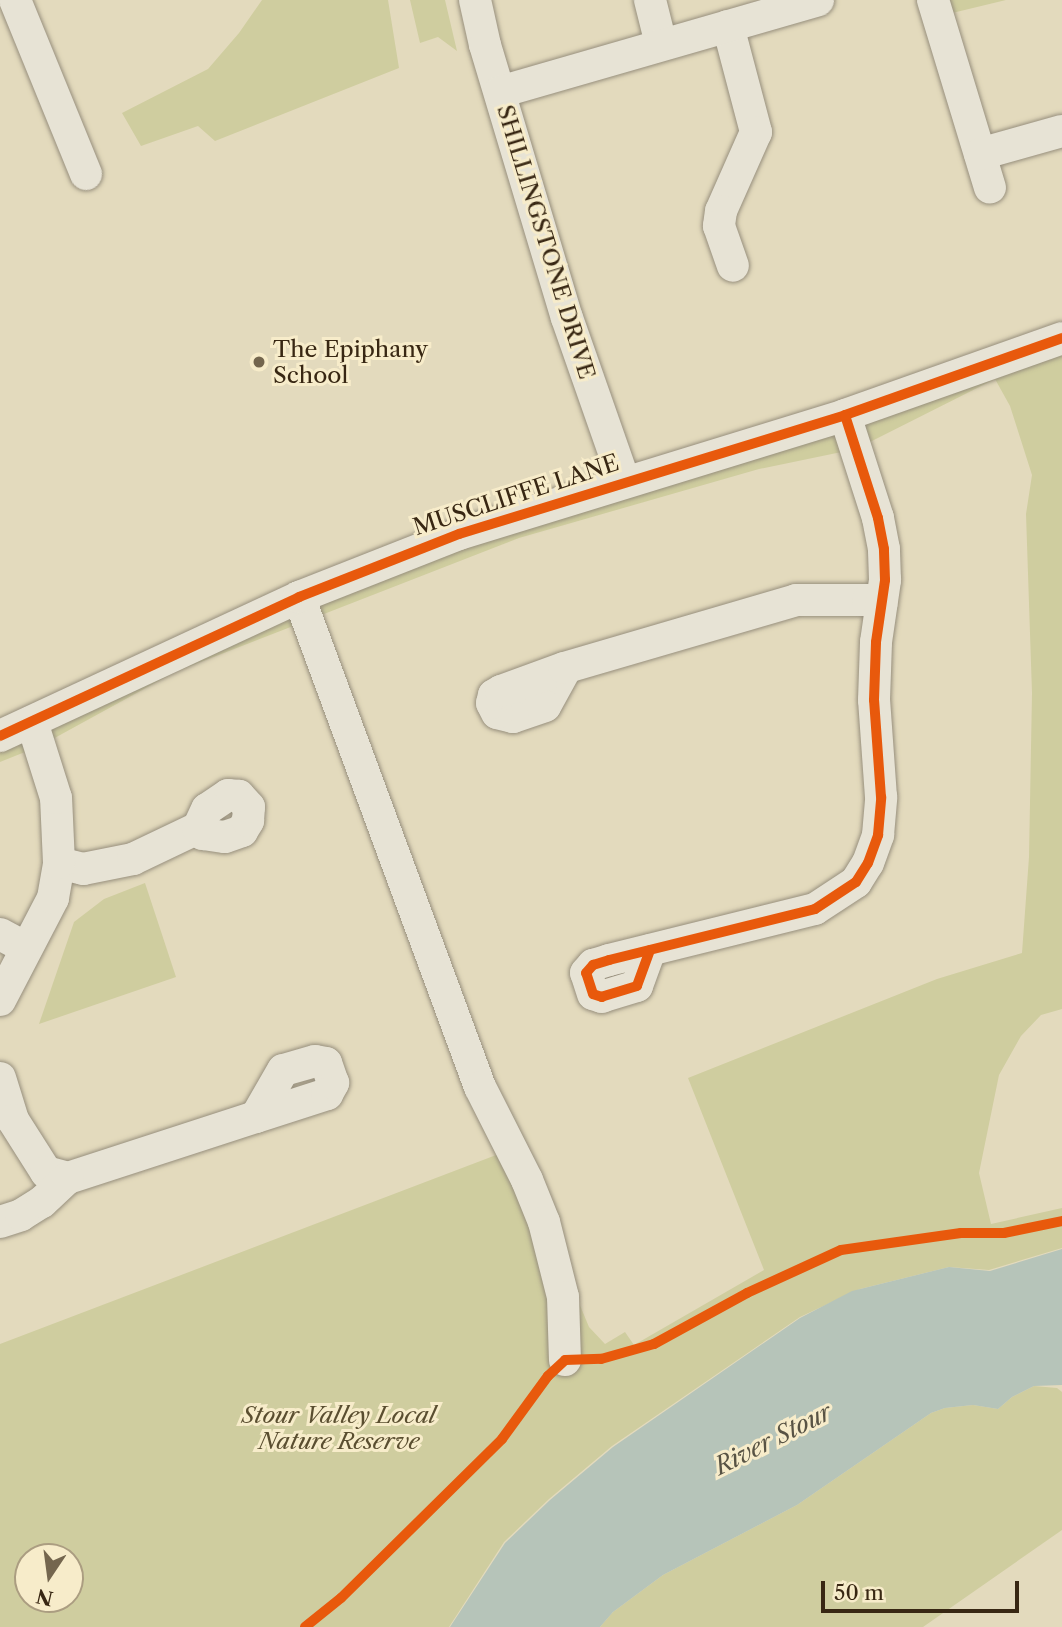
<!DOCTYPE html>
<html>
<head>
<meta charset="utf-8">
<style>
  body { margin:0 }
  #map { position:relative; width:1062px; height:1627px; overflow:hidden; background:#e3dabd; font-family:"Libre Caslon Text",serif }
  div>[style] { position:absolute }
  .green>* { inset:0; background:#cfcd9f }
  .water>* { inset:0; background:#b6c4b9 }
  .roads { filter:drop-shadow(0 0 2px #978f7d) drop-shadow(0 0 2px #978f7d) }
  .minor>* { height:32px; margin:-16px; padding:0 16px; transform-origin:16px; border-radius:16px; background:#e7e3d5 }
  .cycleway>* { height:10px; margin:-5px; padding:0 5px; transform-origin:5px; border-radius:5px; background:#e8590c }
  .dots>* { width:19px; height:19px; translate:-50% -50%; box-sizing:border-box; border:4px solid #f7ecca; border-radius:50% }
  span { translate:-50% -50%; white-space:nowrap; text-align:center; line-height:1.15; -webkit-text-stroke:6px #f7ecca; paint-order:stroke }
  .street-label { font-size:23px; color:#382713 }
  .poi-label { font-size:23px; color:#382713 }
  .left { translate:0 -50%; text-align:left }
  .park-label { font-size:23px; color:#5a4e30; font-style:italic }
  .water-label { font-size:24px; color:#585344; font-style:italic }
  .north { position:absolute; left:14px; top:1543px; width:70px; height:70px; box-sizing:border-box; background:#f7ecca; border:2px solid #ab9d81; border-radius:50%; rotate:193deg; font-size:19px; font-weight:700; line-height:28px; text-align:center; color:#382713 }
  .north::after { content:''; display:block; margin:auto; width:24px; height:32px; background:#74664e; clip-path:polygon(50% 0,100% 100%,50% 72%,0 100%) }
  .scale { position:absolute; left:821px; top:1581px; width:198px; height:32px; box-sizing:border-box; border:4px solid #382713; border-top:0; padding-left:9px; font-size:21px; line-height:24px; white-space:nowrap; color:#382713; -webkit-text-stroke:5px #f7ecca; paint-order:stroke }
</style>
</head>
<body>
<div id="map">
  <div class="green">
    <div style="clip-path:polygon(262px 0,388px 0,399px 68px,215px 141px,198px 126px,141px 146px,122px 113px,208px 69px,239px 33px)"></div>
    <div style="clip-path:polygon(410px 0,445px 0,457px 51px,438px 37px,420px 43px)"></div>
    <div style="clip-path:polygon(938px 0,1006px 0,944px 15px)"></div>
    <div style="clip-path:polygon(evenodd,1062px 338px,1062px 1009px,1041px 1015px,1021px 1036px,999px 1075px,979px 1173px,991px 1224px,1062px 1208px,1062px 1248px,989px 1270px,949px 1267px,860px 1289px,800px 1317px,612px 1446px,549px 1499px,504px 1542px,449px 1627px,0 1627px,0 1344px,520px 1146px,574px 1291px,589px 1327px,605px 1344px,625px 1332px,634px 1345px,764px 1270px,688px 1078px,937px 979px,1022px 953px,1029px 857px,1032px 693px,1026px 514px,1032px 475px,1010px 406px,995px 379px,856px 449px,759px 469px,519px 538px,175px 672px,40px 746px,0 762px,0 736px,299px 597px,1062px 338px,28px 1557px,70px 1557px,70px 1599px,28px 1599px,28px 1557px)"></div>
    <div style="clip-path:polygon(145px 883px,176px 977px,39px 1024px,74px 922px,104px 899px)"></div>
    <div style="clip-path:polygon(1034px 1386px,1057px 1388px,1062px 1392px,1062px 1530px,923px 1627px,600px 1627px,613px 1612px,663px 1575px,797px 1505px,931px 1413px,945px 1408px,973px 1405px,998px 1409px,1012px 1397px)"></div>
  </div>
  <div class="water">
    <div style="clip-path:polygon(1062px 1249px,1062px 1385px,1034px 1386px,1012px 1397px,998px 1409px,973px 1405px,945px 1408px,931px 1413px,797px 1505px,663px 1575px,613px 1612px,600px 1627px,450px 1627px,505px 1543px,550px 1500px,613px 1447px,800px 1318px,852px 1291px,949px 1267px,990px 1271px)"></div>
  </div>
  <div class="roads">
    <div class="minor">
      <div style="left:15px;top:0;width:188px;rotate:67.8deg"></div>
      <div style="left:475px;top:0;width:46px;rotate:77.5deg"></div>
      <div style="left:485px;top:45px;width:285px;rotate:73.3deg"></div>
      <div style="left:567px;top:318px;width:173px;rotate:70.7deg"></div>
      <div style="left:650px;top:0;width:45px;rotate:76deg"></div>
      <div style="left:933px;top:0;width:196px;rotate:73.1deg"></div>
      <div style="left:728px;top:26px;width:110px;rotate:75.2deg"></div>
      <div style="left:756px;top:132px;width:86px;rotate:113.9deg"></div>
      <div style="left:721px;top:211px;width:15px;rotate:98deg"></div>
      <div style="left:719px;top:226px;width:42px;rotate:70.7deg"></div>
      <div style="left:500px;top:92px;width:331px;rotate:-16.1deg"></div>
      <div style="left:980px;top:154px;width:85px;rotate:-15.7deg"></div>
      <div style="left:299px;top:597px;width:522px;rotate:69.73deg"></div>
      <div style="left:480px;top:1087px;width:104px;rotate:63.2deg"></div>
      <div style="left:527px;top:1180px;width:45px;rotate:68deg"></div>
      <div style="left:544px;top:1222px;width:77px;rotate:75.8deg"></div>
      <div style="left:563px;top:1297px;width:63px;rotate:88.2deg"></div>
      <div style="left:566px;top:668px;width:43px;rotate:118.9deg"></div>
      <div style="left:545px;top:706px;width:34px;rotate:161deg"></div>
      <div style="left:513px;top:717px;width:16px;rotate:-166deg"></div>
      <div style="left:497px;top:713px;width:11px;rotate:-117deg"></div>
      <div style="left:492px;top:703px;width:8px;rotate:-76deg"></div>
      <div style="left:494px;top:695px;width:8px;rotate:-30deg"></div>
      <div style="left:501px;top:691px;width:67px;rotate:-20.1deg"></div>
      <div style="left:564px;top:668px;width:242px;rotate:-16.3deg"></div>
      <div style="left:796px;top:600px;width:72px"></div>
      <div style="left:868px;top:600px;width:14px;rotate:17deg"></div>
      <div style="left:0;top:736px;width:330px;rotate:-24.9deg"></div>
      <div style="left:299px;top:597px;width:172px;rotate:-21.5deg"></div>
      <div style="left:459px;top:534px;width:404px;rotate:-17.1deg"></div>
      <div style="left:845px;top:415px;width:230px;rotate:-19.5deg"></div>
      <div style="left:59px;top:863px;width:25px;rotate:14deg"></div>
      <div style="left:83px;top:869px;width:51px;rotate:-11.3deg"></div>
      <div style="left:133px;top:859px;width:72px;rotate:-25.5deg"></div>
      <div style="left:198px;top:828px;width:8px;rotate:50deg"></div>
      <div style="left:203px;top:834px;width:22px;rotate:8deg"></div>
      <div style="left:225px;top:837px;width:18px;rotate:-19deg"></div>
      <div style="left:242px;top:831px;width:12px;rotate:-59deg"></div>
      <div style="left:248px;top:821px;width:14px;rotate:-86deg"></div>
      <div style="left:249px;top:807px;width:15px;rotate:-132deg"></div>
      <div style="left:239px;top:796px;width:11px;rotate:-175deg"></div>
      <div style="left:228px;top:795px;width:25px;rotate:146deg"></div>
      <div style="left:207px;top:809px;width:21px;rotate:115deg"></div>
      <div style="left:0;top:934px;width:30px;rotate:28deg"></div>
      <div style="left:650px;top:950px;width:38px;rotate:110deg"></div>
      <div style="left:637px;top:986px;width:37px;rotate:163deg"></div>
      <div style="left:602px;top:997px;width:9px;rotate:-162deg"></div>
      <div style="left:593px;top:994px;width:22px;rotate:-108deg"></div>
      <div style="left:586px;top:973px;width:11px;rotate:-49deg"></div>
      <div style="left:593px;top:965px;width:17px;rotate:-17deg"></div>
      <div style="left:609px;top:960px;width:212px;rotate:-13.9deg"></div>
      <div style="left:815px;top:909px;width:49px;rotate:-33.4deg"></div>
      <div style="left:856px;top:882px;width:22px;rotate:-58deg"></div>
      <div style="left:868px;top:863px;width:30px;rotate:-70deg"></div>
      <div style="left:878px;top:835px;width:38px;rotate:-85deg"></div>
      <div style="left:881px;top:797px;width:97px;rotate:-94.1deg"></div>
      <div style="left:874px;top:700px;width:58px;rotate:-88deg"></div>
      <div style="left:876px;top:642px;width:63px;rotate:-81.7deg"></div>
      <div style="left:885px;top:580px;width:31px;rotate:-92deg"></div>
      <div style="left:884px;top:549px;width:32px;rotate:-101deg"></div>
      <div style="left:878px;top:518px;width:108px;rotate:-107.8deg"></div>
      <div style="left:0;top:1000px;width:115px;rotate:-62.5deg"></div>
      <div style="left:53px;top:898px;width:36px;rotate:-80deg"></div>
      <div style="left:59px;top:863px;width:65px;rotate:-92.6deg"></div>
      <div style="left:56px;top:798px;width:80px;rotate:-107.5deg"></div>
      <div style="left:0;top:1078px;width:44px;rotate:72.8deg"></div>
      <div style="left:13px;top:1120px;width:62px;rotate:57.6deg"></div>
      <div style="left:46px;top:1172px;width:23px;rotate:15deg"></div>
      <div style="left:68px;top:1178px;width:198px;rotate:-18deg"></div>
      <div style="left:256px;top:1117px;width:75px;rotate:-17.9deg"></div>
      <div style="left:327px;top:1094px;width:13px;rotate:-61deg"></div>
      <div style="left:333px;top:1083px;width:21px;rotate:-109deg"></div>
      <div style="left:326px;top:1063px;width:11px;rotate:-170deg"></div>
      <div style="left:315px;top:1061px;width:33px;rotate:164deg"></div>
      <div style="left:283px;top:1070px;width:54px;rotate:119.9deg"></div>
      <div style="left:0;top:1222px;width:22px;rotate:-18deg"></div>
      <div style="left:21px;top:1215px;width:25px;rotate:-32deg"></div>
      <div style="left:42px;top:1202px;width:35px;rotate:-43deg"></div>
    </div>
  </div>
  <div class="cycleway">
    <div style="left:0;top:736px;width:330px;rotate:-24.9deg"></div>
    <div style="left:299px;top:597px;width:172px;rotate:-21.5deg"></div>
    <div style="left:459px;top:534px;width:404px;rotate:-17.1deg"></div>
    <div style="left:845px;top:415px;width:230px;rotate:-19.5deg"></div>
    <div style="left:650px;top:950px;width:38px;rotate:110deg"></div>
    <div style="left:637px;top:986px;width:37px;rotate:163deg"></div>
    <div style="left:602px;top:997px;width:9px;rotate:-162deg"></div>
    <div style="left:593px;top:994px;width:22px;rotate:-108deg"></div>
    <div style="left:586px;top:973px;width:11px;rotate:-49deg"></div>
    <div style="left:593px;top:965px;width:17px;rotate:-17deg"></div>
    <div style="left:609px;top:960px;width:212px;rotate:-13.9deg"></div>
    <div style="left:815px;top:909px;width:49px;rotate:-33.4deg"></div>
    <div style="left:856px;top:882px;width:22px;rotate:-58deg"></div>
    <div style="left:868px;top:863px;width:30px;rotate:-70deg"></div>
    <div style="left:878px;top:835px;width:38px;rotate:-85deg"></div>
    <div style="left:881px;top:797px;width:97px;rotate:-94.1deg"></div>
    <div style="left:874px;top:700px;width:58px;rotate:-88deg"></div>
    <div style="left:876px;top:642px;width:63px;rotate:-81.7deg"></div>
    <div style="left:885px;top:580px;width:31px;rotate:-92deg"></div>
    <div style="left:884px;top:549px;width:32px;rotate:-101deg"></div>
    <div style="left:878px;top:518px;width:108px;rotate:-107.8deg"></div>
    <div style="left:305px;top:1627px;width:46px;rotate:-38.9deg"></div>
    <div style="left:341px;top:1598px;width:226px;rotate:-44.6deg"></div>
    <div style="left:502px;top:1439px;width:78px;rotate:-53.9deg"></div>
    <div style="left:548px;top:1376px;width:23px;rotate:-43deg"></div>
    <div style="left:565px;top:1360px;width:36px;rotate:-2deg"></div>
    <div style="left:601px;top:1359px;width:55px;rotate:-15.8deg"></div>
    <div style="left:654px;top:1344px;width:106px;rotate:-28.7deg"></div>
    <div style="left:747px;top:1293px;width:103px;rotate:-24.6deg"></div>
    <div style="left:841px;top:1250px;width:121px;rotate:-8.1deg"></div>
    <div style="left:961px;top:1233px;width:43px"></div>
    <div style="left:1004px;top:1233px;width:59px;rotate:-11.7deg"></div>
  </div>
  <div class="dots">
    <div style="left:259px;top:362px;background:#74664e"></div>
  </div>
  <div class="street-label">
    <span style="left:546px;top:242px;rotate:73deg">SHILLINGSTONE DRIVE</span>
    <span style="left:516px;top:495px;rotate:-18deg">MUSCLIFFE LANE</span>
  </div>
  <div class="poi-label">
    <span class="left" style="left:273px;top:362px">The Epiphany<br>School</span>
  </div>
  <div class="park-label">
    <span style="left:339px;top:1428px">Stour Valley Local<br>Nature Reserve</span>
  </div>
  <div class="water-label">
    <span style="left:773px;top:1439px;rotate:-27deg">River Stour</span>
  </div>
  <div class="north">N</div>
  <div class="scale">50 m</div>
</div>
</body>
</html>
